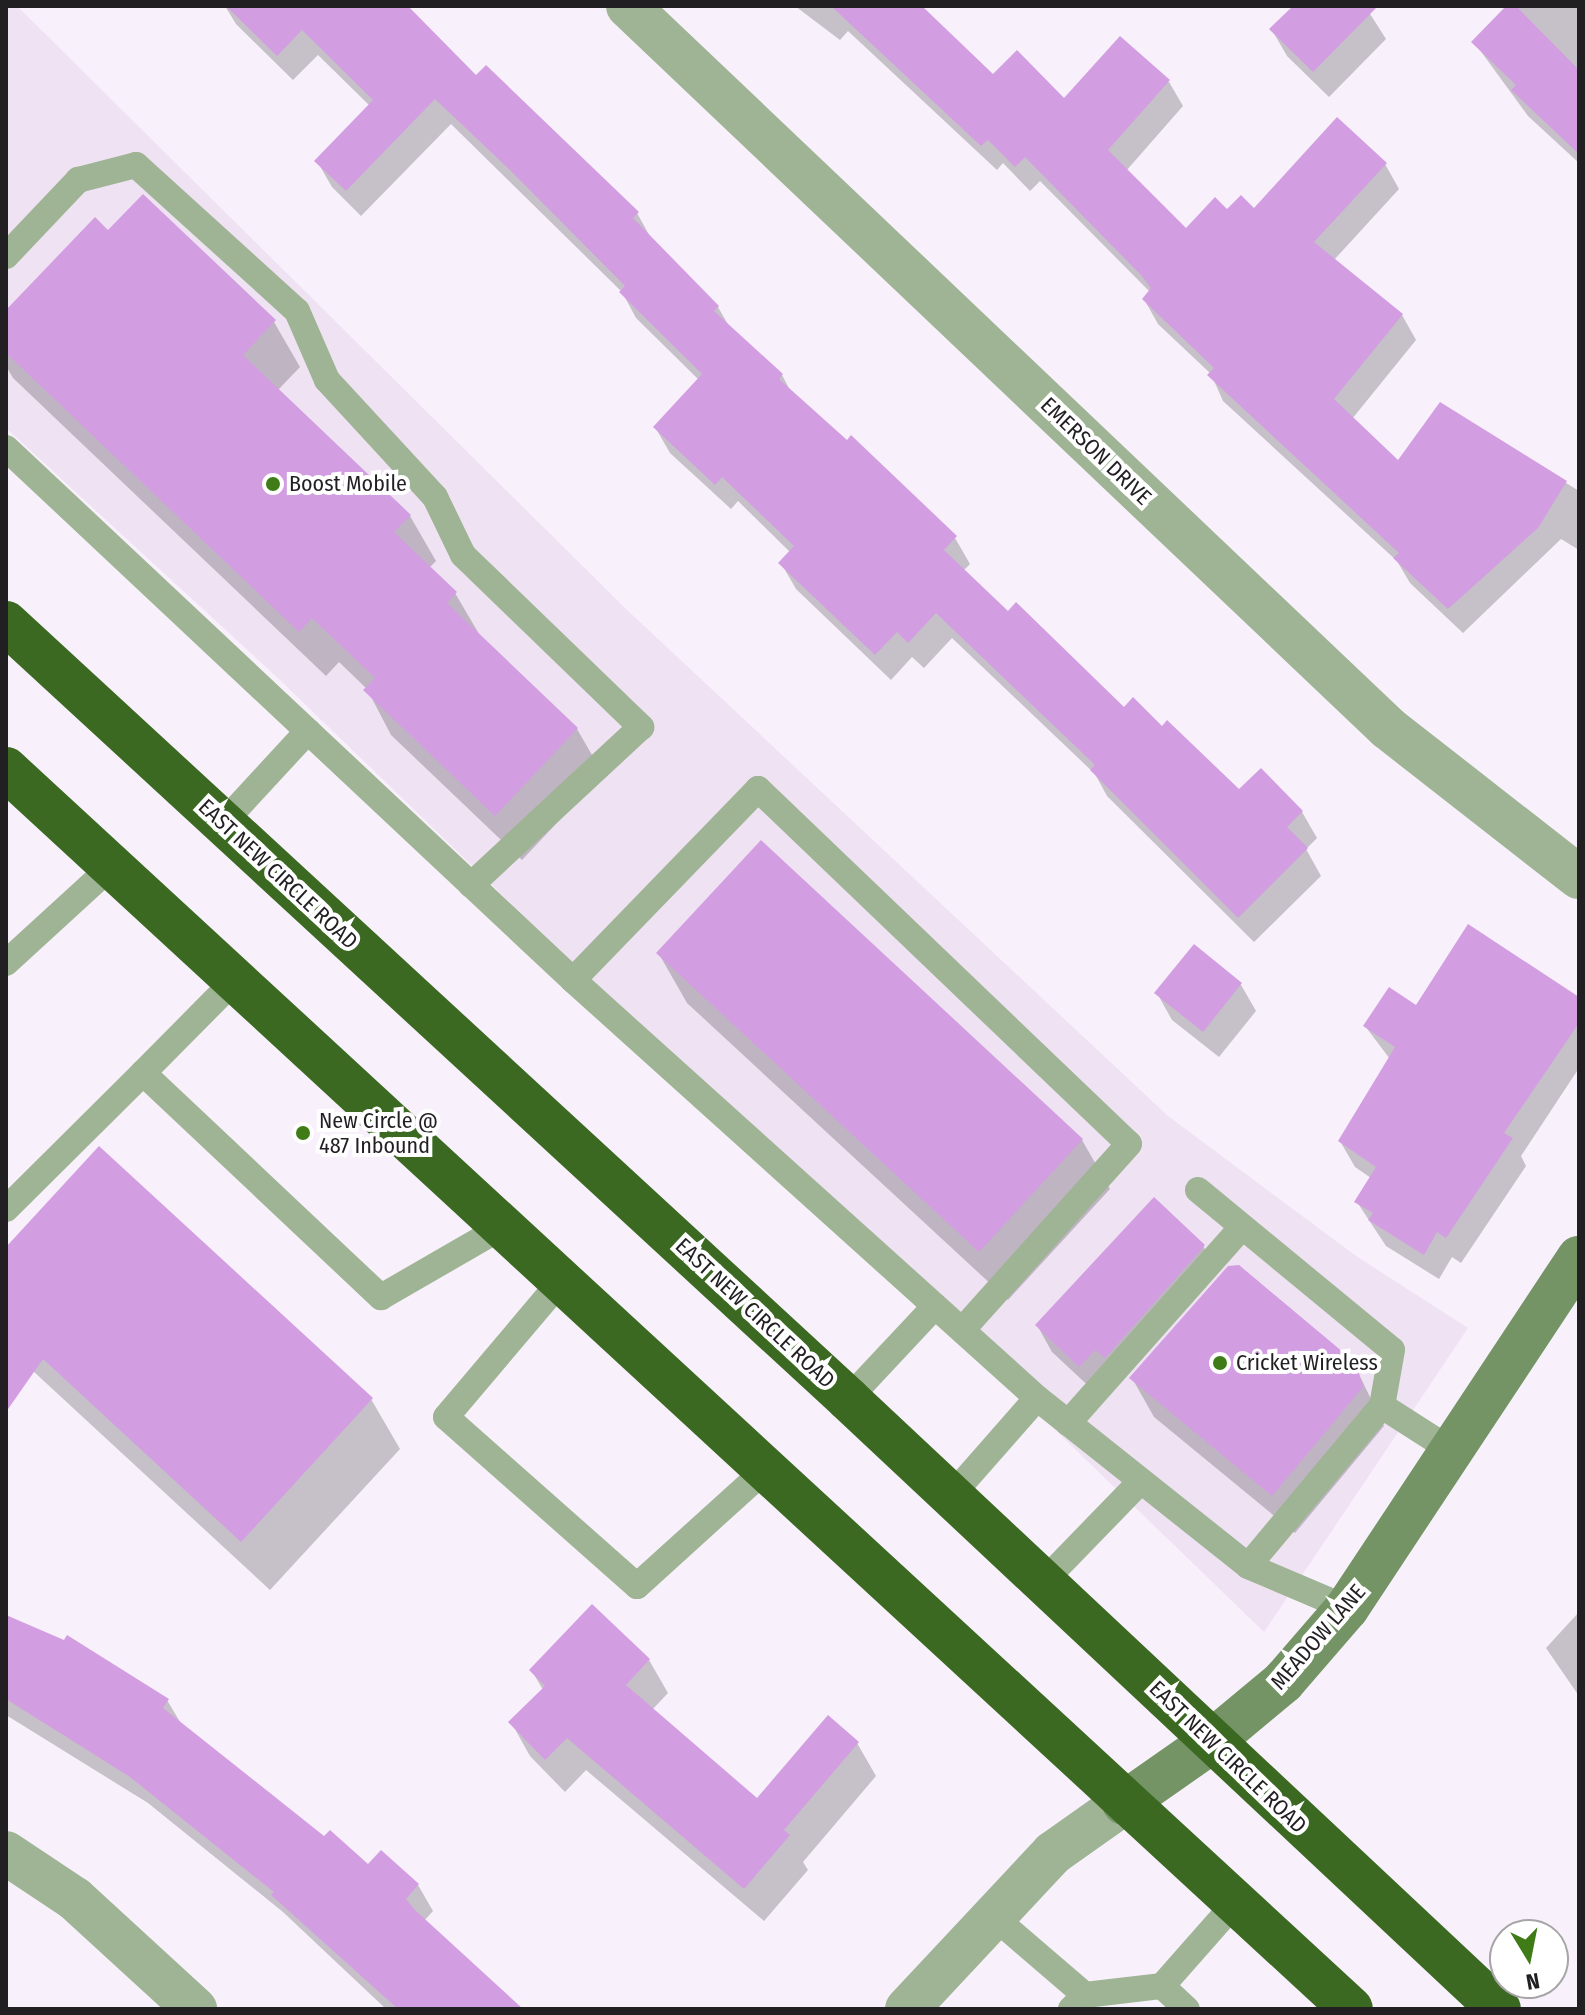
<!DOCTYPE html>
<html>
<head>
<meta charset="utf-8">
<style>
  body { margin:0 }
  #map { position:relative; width:1585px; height:2015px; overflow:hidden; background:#f8f0fb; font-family:"Fira Sans Condensed",sans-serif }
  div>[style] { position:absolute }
  .built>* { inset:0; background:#efe2f3 }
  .shadow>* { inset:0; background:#0003 }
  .building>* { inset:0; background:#d39de2 }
  .lane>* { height:26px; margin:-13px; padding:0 13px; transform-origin:13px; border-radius:13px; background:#9eb494 }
  .street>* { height:44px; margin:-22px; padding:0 22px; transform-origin:22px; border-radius:22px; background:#9eb494 }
  .secondary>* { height:44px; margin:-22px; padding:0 22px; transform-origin:22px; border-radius:22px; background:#749465 }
  .highway>* { height:44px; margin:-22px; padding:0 22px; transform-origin:22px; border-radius:22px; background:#3b6922 }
  .dots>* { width:22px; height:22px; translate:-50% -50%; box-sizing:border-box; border:4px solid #fff; border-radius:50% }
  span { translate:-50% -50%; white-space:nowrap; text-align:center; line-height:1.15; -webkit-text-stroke:8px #fff; paint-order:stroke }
  .street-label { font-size:22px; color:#221f23 }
  .poi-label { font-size:22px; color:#221f23 }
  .left { translate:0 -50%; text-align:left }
  .frame { position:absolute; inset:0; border:8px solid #221f23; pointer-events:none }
  .north { position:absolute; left:1489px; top:1919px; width:80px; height:80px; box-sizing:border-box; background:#fff; border:2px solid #a7a5a7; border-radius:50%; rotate:170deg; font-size:22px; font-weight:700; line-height:32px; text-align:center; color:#221f23 }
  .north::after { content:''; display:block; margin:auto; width:28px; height:36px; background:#3f7b16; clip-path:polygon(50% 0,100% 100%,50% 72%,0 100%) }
</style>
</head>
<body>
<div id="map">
  <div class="built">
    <div style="clip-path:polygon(6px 6px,17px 6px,626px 609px,1168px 1116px,1356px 1256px,1468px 1328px,1264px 1632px,279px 679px,6px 428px)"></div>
  </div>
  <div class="shadow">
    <div style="clip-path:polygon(225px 6px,407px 6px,476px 78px,637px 213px,652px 240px,718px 307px,730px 328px,782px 375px,792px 394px,955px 538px,970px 564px,963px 571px,1008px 613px,1124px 709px,1162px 729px,1239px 792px,1261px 771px,1302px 812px,1317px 838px,1306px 849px,1321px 876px,1254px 942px,1107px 796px,1095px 774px,952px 638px,924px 668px,912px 657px,891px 680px,796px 589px,781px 563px,791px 553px,738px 501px,731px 509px,670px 453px,655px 427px,699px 380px,636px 318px,622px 292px,451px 124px,361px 216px,332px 187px,317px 161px,370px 106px,318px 55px,293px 80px,236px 24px)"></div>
    <div style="clip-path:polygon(795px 6px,919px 6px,993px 77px,1064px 101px,1169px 82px,1183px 106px,1126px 171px,1186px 231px,1227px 212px,1254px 210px,1385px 164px,1399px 189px,1334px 260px,1402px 315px,1416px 340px,1352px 419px,1398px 463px,1441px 405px,1579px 491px,1579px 550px,1561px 539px,1463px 633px,1410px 583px,1397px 561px,1223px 401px,1211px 374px,1158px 324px,1144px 299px,1150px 292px,1040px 181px,1030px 191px,1003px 163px,997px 170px,848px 31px,840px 40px)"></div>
    <div style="clip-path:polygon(1295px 6px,1365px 6px,1386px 39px,1329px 97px,1287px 56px,1272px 30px)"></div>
    <div style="clip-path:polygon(1509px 6px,1579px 6px,1579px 163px,1528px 116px,1474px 42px)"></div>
    <div style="clip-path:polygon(108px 232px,274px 322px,300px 367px,277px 391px,410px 516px,436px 561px,429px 568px,455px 593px,482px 639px,577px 729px,603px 774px,522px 860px,391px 735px,367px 689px,339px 662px,326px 676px,13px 378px,6px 366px,6px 313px)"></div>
    <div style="clip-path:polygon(659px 954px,1082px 1140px,1110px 1189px,1008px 1300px,687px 1003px)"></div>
    <div style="clip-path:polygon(1241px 985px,1256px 1011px,1219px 1057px,1172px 1020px,1157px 993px)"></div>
    <div style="clip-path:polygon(1579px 1000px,1579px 1068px,1521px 1156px,1526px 1166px,1461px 1263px,1452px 1257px,1439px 1279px,1386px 1246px,1357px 1202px,1371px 1178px,1355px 1167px,1340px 1141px,1390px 1059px,1365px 1026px,1416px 1008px)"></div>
    <div style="clip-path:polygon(1203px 1246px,1219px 1272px,1095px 1392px,1052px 1352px,1037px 1325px)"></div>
    <div style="clip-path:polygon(6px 1250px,371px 1399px,400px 1449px,270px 1590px,6px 1346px)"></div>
    <div style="clip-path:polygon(1354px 1364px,1384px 1426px,1295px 1533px,1154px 1417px,1132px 1378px)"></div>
    <div style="clip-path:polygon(1579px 1612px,1579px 1696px,1546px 1648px)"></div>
    <div style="clip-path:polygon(6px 1617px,167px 1700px,183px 1727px,325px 1839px,368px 1866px,418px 1885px,433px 1911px,424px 1921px,520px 2009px,386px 2009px,283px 1912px,148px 1803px,6px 1715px)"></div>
    <div style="clip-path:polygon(649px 1660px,668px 1693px,652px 1710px,757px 1801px,857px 1743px,876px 1776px,803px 1862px,808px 1870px,764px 1921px,586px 1770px,565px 1792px,530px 1756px,511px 1722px,543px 1690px,532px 1671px)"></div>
  </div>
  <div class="building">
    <div style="clip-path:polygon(226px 6px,408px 6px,476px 75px,486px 65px,639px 212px,633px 218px,719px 306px,714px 311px,783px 374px,779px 379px,847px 440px,851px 435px,957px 536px,944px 550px,1008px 611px,1016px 602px,1124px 707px,1133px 697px,1162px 726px,1167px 720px,1239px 789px,1261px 768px,1303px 811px,1287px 827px,1308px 848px,1238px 918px,1090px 770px,1095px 765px,936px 613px,908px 643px,897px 632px,875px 655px,778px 563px,794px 546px,722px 477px,715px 485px,653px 427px,702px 374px,619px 292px,625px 286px,510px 170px,435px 99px,346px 191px,314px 161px,373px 100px,302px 30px,277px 56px)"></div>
    <div style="clip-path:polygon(831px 6px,922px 6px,993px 74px,1017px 50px,1064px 98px,1120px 36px,1170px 80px,1108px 150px,1186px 228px,1215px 197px,1227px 209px,1241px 195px,1254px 208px,1337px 117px,1387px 163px,1314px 242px,1403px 314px,1334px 399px,1398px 460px,1440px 402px,1567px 481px,1538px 528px,1448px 609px,1393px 558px,1399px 553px,1207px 375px,1214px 368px,1142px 299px,1151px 288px,1141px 275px,1025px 157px,1015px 167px,988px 140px,981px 146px)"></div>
    <div style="clip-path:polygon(1293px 6px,1378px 6px,1313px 72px,1269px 29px)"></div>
    <div style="clip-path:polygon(1506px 6px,1516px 6px,1579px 70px,1579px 154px,1511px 90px,1516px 85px,1471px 42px)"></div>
    <div style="clip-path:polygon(143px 194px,276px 320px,243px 355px,411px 515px,394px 532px,457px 592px,447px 603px,578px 728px,495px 816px,363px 690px,375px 678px,312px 618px,299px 632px,6px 353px,6px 310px,95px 217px,108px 230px)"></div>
    <div style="clip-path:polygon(761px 840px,1083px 1139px,979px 1252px,656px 953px)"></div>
    <div style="clip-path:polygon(1468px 924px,1579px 997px,1579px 1023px,1504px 1133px,1513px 1138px,1446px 1238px,1437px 1232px,1424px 1255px,1368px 1220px,1373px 1213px,1354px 1202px,1376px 1167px,1338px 1141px,1395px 1047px,1363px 1026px,1389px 987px,1416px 1005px)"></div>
    <div style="clip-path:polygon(1194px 944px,1242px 983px,1203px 1032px,1154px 993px)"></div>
    <div style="clip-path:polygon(99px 1146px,373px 1398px,241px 1542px,43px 1359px,6px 1412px,6px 1247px)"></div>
    <div style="clip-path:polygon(1154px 1197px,1205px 1245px,1105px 1358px,1095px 1350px,1079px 1367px,1035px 1325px)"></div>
    <div style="clip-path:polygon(1239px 1265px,1356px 1363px,1363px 1387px,1272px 1496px,1129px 1378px,1228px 1266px)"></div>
    <div style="clip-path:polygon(592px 1604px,650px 1659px,626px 1685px,757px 1798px,828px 1715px,859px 1742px,784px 1830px,790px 1835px,744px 1889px,567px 1738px,545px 1760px,508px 1722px,545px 1686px,529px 1670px)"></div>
    <div style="clip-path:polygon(6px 1615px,64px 1640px,67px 1635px,169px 1699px,163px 1708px,324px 1836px,330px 1830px,368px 1864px,381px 1850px,419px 1884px,406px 1899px,415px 1910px,523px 2009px,398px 2009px,271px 1895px,274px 1892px,130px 1777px,6px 1699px)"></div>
  </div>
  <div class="lane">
    <div style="left:6px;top:256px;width:105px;rotate:-46.5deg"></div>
    <div style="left:78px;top:180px;width:60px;rotate:-14.5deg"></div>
    <div style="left:136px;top:165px;width:217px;rotate:42.2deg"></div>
    <div style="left:297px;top:311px;width:75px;rotate:66.5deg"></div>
    <div style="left:327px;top:380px;width:159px;rotate:47.3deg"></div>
    <div style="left:435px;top:497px;width:64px;rotate:64.2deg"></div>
    <div style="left:463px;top:555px;width:248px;rotate:44deg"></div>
    <div style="left:641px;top:727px;width:232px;rotate:137.1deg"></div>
    <div style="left:6px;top:448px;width:778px;rotate:43.18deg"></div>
    <div style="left:573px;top:980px;width:625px;rotate:42.01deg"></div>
    <div style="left:1037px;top:1398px;width:270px;rotate:38.5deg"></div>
    <div style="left:1248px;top:1566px;width:108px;rotate:23deg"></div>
    <div style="left:223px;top:823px;width:125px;rotate:-47.3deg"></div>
    <div style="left:6px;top:963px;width:144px;rotate:-42.5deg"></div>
    <div style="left:573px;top:980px;width:266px;rotate:-45.9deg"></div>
    <div style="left:758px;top:789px;width:513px;rotate:43.74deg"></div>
    <div style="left:1129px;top:1144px;width:250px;rotate:131.9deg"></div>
    <div style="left:234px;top:981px;width:129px;rotate:134.7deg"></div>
    <div style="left:143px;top:1073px;width:327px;rotate:43.3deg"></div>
    <div style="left:381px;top:1297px;width:140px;rotate:-30deg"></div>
    <div style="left:1198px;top:1190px;width:251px;rotate:39.5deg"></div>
    <div style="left:1392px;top:1350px;width:57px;rotate:100.1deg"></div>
    <div style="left:6px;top:1209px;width:193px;rotate:-44.8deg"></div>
    <div style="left:561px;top:1281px;width:178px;rotate:130.2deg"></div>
    <div style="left:446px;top:1417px;width:255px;rotate:41.5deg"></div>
    <div style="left:637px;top:1586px;width:173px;rotate:-42.2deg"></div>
    <div style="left:848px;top:1399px;width:127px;rotate:-46.9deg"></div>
    <div style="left:1068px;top:1423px;width:262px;rotate:-48.4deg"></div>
    <div style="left:951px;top:1496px;width:130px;rotate:-48.7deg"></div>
    <div style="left:1248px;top:1566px;width:209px;rotate:-50.1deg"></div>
    <div style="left:1382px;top:1406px;width:85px;rotate:32.6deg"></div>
    <div style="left:1044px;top:1581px;width:139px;rotate:-45.9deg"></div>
    <div style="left:993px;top:1916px;width:121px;rotate:40.7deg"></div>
    <div style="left:1085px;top:1995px;width:20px;rotate:135deg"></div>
    <div style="left:1162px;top:1986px;width:112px;rotate:-48.6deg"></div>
    <div style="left:1085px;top:1995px;width:78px;rotate:-6.7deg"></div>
    <div style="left:1162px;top:1986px;width:34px;rotate:43deg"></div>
  </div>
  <div class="street">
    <div style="left:628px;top:6px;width:1048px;rotate:43.53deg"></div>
    <div style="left:1388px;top:728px;width:242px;rotate:38deg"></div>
    <div style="left:6px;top:1853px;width:83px;rotate:33.7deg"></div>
    <div style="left:75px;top:1899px;width:163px;rotate:42.5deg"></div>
    <div style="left:907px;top:2009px;width:214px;rotate:-46.9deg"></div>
    <div style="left:1053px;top:1853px;width:87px;rotate:-35.2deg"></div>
  </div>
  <div class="secondary">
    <div style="left:1124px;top:1803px;width:106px;rotate:-35deg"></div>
    <div style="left:1211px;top:1742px;width:94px;rotate:-39.8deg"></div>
    <div style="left:1283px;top:1682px;width:98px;rotate:-49.1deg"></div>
    <div style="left:1347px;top:1608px;width:420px;rotate:-56.5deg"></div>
  </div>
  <div class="highway">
    <div style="left:6px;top:623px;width:1145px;rotate:42.66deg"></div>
    <div style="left:848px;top:1399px;width:892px;rotate:43.14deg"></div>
    <div style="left:6px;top:769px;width:1829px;rotate:42.67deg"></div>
  </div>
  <div class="dots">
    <div style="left:273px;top:484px;background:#3f7b16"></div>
    <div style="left:303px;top:1133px;background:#3f7b16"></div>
    <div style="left:1220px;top:1363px;background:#3f7b16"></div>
  </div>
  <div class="street-label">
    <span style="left:1096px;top:451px;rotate:44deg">EMERSON DRIVE</span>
    <span style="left:278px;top:874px;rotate:43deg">EAST NEW CIRCLE ROAD</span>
    <span style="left:755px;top:1313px;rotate:43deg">EAST NEW CIRCLE ROAD</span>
    <span style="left:1318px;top:1637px;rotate:-49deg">MEADOW LANE</span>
    <span style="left:1228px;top:1757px;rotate:44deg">EAST NEW CIRCLE ROAD</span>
  </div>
  <div class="poi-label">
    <span class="left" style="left:289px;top:484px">Boost Mobile</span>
    <span class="left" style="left:319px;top:1133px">New Circle @<br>487 Inbound</span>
    <span class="left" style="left:1236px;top:1363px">Cricket Wireless</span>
  </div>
  <div class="frame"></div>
  <div class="north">N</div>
</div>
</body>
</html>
